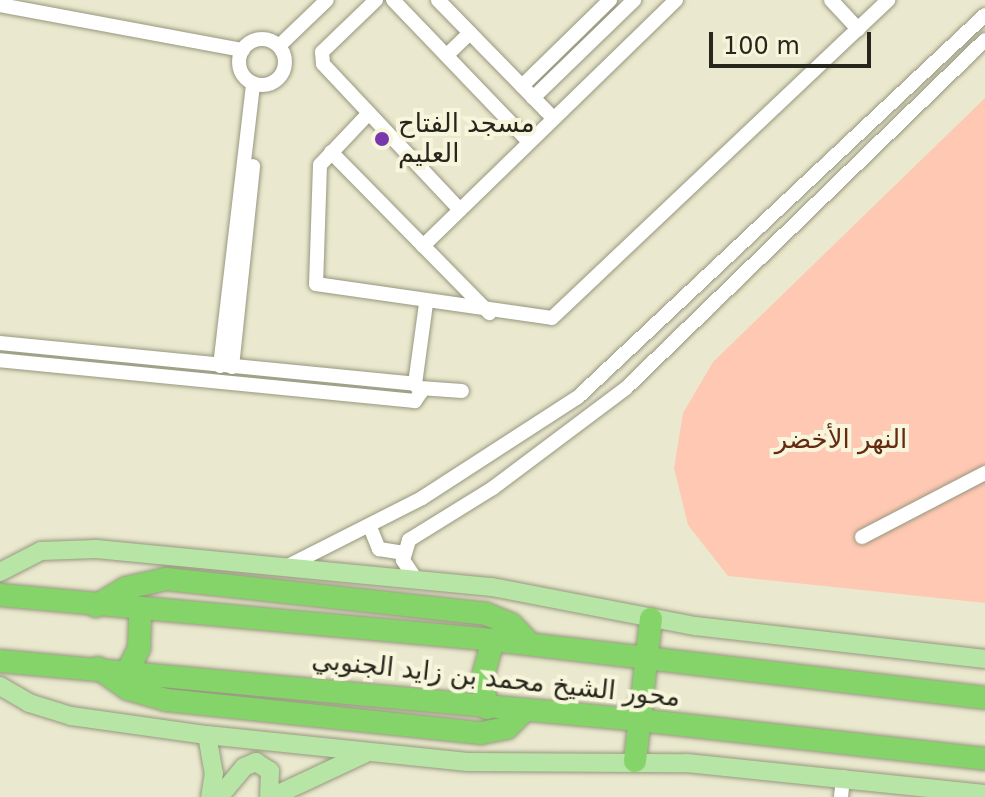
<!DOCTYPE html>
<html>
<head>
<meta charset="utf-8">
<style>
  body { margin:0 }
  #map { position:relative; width:985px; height:797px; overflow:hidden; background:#eae9cf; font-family:"DejaVu Sans",Cairo,sans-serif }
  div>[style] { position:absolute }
  .green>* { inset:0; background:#ffc8b3 }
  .roads { filter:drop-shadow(0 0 2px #97977f) drop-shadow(0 0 2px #97977f) }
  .minor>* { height:14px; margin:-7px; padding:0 7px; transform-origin:7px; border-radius:7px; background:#fff }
  .minor>.ring { margin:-7px; padding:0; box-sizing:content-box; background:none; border:14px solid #fff; border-radius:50% }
  .major>* { height:18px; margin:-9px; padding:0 9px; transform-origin:9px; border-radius:9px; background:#b6e5a5 }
  .highway>* { height:22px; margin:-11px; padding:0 11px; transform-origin:11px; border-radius:11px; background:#85d469 }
  .dots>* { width:22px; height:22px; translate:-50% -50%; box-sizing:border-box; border:4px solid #f7f6dc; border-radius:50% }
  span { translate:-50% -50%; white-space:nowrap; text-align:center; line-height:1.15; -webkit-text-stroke:8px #f7f6dc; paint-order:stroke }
  .poi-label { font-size:26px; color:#26261c }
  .left { translate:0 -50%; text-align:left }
  .park-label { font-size:26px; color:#652a10 }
  .street-label { font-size:26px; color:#26261c }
  .scale { position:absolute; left:709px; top:32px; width:162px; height:36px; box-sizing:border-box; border:4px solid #26261c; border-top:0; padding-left:10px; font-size:24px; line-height:28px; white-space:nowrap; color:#26261c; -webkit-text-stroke:6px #f7f6dc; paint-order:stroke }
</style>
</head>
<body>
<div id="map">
  <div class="green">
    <div style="clip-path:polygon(985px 98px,985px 603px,728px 576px,688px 525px,674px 468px,683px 413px,713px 362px)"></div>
  </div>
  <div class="roads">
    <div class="minor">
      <div style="left:376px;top:0;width:75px;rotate:136.1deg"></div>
      <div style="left:322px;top:52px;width:12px;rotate:85deg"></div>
      <div style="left:323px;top:64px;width:200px;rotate:46.8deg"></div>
      <div style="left:393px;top:0;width:197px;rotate:46.2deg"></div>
      <div style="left:438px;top:0;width:165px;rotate:45.7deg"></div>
      <div style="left:831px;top:0;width:40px;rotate:47deg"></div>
      <div style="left:0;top:5px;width:247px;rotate:10.5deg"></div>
      <div class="ring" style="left:239px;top:39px;width:32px;height:32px"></div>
      <div style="left:279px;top:46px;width:66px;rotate:-43.8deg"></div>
      <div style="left:447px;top:55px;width:32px;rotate:-44deg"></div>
      <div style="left:522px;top:86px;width:123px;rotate:-44.3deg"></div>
      <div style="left:533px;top:98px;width:141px;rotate:-44.1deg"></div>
      <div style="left:369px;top:113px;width:71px;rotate:133.3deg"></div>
      <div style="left:320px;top:165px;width:119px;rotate:91.9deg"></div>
      <div style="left:316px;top:284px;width:238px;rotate:8.2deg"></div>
      <div style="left:552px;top:318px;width:463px;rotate:-43.4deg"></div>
      <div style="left:331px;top:152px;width:226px;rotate:45.5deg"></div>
      <div style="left:423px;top:246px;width:353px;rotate:-44.2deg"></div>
      <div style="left:0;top:343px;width:417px;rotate:5.6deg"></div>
      <div style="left:415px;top:384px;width:10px;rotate:53deg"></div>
      <div style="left:421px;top:392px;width:11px;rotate:124deg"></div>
      <div style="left:415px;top:401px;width:417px;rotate:-174.4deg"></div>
      <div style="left:220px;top:366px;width:284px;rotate:-83.3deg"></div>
      <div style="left:232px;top:367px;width:202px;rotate:-84deg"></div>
      <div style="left:415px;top:384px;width:81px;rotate:-82.2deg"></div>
      <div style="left:420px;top:388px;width:42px;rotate:4.1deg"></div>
      <div style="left:370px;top:527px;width:24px;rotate:68deg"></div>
      <div style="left:379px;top:549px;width:24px;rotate:9deg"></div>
      <div style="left:862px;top:537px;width:139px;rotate:-27.5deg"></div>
      <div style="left:288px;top:566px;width:150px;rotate:-26.9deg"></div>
      <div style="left:422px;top:498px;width:186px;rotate:-32.9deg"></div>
      <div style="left:578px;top:397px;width:558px;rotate:-43.19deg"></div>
      <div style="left:415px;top:578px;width:22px;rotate:-124deg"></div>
      <div style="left:403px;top:560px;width:21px;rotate:-73deg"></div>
      <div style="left:409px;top:540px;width:99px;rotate:-31.8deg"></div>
      <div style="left:493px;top:488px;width:166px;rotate:-36.9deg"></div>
      <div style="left:626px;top:388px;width:500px;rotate:-44.1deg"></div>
      <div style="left:841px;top:797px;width:20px;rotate:-84deg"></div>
    </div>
    <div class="major">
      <div style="left:0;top:572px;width:46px;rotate:-27.1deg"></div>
      <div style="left:41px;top:551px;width:55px;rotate:-2.1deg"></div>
      <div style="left:96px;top:549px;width:398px;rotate:5.5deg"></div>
      <div style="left:492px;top:587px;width:207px;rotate:10.9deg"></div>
      <div style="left:695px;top:626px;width:292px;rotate:6.5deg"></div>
      <div style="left:0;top:686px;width:34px;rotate:30deg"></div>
      <div style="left:29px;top:703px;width:44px;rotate:17.2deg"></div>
      <div style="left:71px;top:716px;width:137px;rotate:8deg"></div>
      <div style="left:207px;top:735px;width:262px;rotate:5.9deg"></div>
      <div style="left:468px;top:762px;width:218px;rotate:0.3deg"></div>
      <div style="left:686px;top:763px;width:301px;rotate:5.9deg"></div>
      <div style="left:207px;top:735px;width:39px;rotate:80deg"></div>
      <div style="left:214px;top:773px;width:24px;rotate:99deg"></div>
      <div style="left:219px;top:797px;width:39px;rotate:-50deg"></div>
      <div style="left:244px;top:767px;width:13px;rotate:-23deg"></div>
      <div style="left:256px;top:762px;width:17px;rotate:33deg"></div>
      <div style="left:270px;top:771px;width:26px;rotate:92deg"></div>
      <div style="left:272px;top:797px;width:102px;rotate:-25.1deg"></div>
    </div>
    <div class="highway">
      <div style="left:0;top:595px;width:495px;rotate:5.2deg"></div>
      <div style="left:493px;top:640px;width:495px;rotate:6.7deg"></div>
      <div style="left:96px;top:606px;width:35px;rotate:-31deg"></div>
      <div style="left:126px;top:588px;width:41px;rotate:-12.7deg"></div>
      <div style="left:166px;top:579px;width:322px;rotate:6.2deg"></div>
      <div style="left:486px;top:614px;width:27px;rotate:22deg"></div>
      <div style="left:511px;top:624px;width:28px;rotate:46deg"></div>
      <div style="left:0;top:661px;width:642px;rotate:5.28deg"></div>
      <div style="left:639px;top:720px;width:348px;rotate:6.4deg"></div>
      <div style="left:98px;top:668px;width:37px;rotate:35deg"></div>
      <div style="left:128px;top:689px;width:40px;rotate:16deg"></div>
      <div style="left:166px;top:700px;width:317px;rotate:6deg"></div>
      <div style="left:481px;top:733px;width:26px;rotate:-11deg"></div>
      <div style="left:507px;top:728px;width:24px;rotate:-45deg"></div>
      <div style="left:128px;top:670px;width:25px;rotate:-63deg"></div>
      <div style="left:139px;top:648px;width:37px;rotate:-88deg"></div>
      <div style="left:487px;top:708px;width:28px;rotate:-100deg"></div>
      <div style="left:482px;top:680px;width:41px;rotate:-74.6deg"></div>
      <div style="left:635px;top:761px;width:143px;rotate:-83.6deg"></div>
    </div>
  </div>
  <div class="dots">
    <div style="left:382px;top:139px;background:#7837ac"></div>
  </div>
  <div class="poi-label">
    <span class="left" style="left:398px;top:139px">مسجد الفتاح<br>العليم</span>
  </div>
  <div class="park-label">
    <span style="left:841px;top:440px">النهر الأخضر</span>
  </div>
  <div class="street-label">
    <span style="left:496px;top:679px;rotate:6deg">محور الشيخ محمد بن زايد الجنوبي</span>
  </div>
  <div class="scale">100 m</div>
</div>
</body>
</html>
